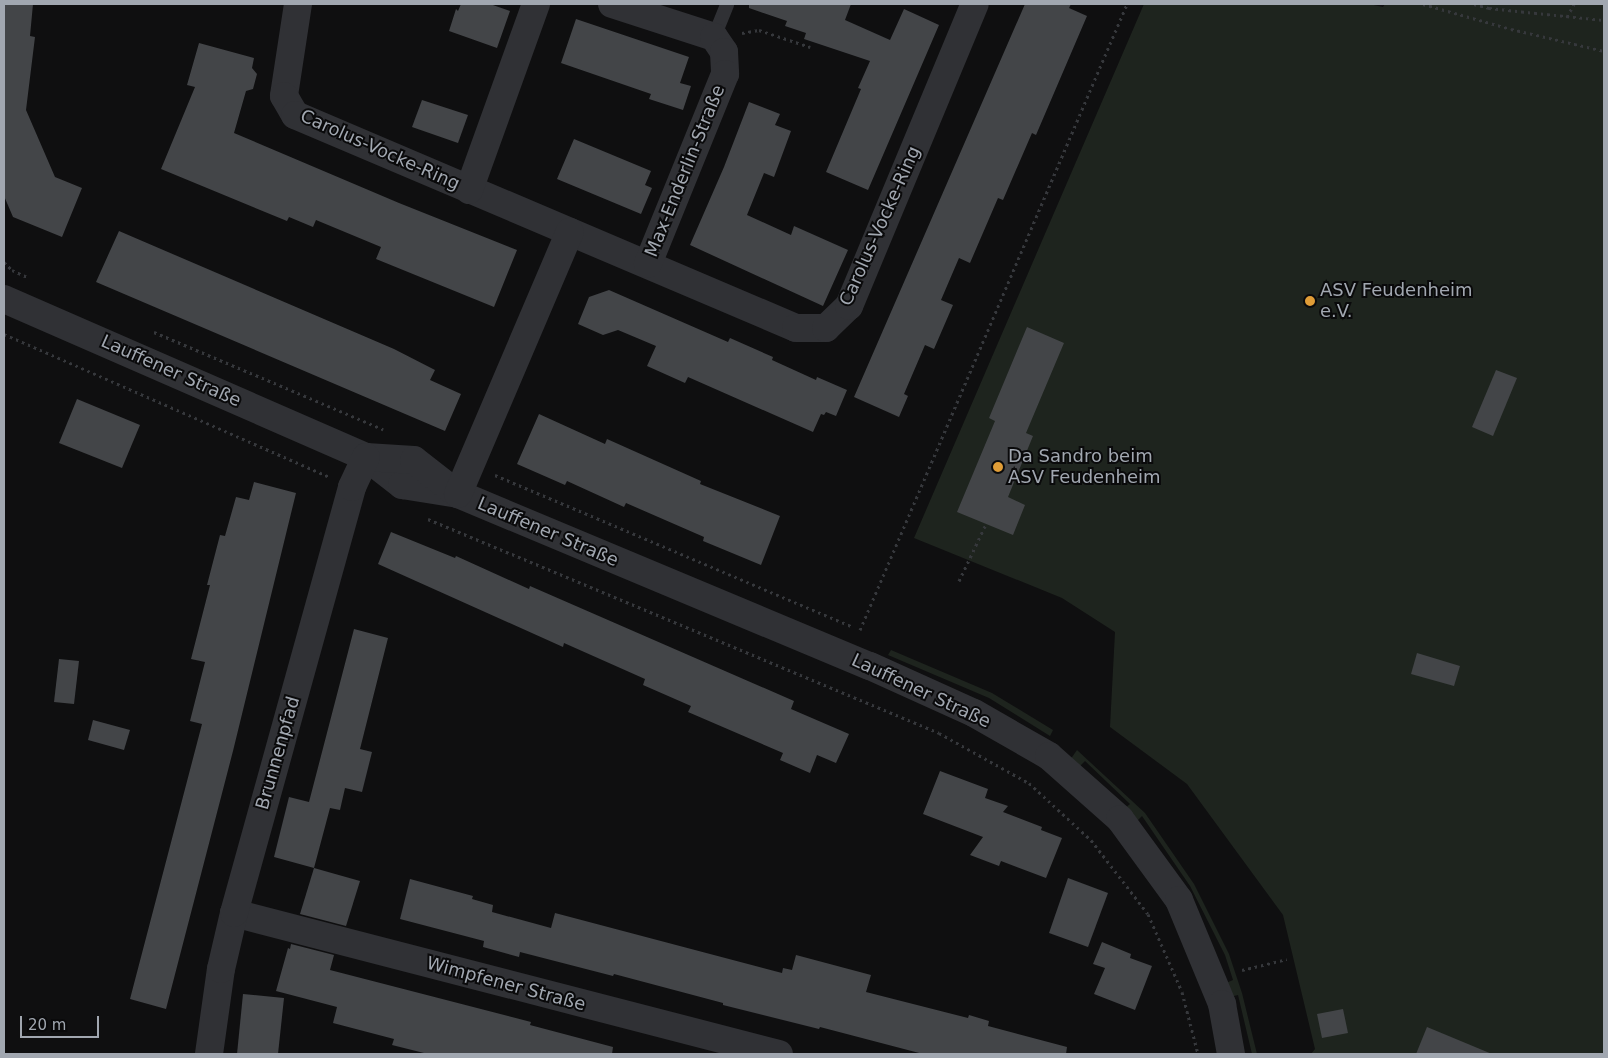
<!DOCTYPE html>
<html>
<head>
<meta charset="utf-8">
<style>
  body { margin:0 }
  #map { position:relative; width:1608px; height:1058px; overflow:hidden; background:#0f0f10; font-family:"DejaVu Sans",sans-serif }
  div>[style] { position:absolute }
  .green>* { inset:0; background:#1e241e }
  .building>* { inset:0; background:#434548 }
  .path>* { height:3px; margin-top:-1.5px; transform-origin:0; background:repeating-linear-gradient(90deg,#36383c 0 2.5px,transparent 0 6.5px) }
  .lane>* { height:14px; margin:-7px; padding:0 7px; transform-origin:7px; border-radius:7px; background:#303135 }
  .street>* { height:28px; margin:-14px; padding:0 14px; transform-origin:14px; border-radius:14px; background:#303135 }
  .dots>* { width:14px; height:14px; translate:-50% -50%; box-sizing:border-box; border:2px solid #0a0a0b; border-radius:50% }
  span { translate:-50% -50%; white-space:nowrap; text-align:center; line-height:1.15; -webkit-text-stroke:4px #0a0a0b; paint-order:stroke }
  .street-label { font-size:18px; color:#a1a7b0 }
  .poi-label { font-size:18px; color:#a1a7b0 }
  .left { translate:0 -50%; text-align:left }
  .frame { position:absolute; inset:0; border:5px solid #a1a7b0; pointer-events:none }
  .scale { position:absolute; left:20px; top:1016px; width:79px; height:22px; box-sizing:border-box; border:2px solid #a1a7b0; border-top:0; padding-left:6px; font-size:15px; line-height:18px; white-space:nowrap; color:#a1a7b0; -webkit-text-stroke:4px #0a0a0b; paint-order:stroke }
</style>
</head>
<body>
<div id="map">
  <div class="green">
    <div style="clip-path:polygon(1144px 4px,1369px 4px,1383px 7px,1385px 4px,1604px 4px,1604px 1054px,1311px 1054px,1315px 1049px,1283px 915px,1187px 784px,1110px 727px,1115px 632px,1062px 598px,914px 538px)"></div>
    <div style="clip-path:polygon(891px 650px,992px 693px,1053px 730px,1050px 736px,989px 698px,888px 655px)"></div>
    <div style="clip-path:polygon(1077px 750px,1145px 813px,1194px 884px,1229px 954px,1242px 993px,1257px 1054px,1252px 1054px,1238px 995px,1230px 997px,1226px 983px,1233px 980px,1225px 955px,1190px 886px,1142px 816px,1136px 822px,1124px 809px,1130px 804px,1085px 761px,1079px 767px,1070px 760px)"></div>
  </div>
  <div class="building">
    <div style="clip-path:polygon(4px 4px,33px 4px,30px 36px,35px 37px,26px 110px,55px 177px,82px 188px,62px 237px,13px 217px,4px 196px)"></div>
    <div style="clip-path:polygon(461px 4px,490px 4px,510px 11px,497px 48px,449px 31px,456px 9px,458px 11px)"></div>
    <div style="clip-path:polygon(749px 4px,851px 4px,845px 20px,890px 40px,904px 9px,939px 25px,868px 190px,826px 172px,861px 89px,858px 88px,870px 61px,804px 39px,806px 33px,785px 26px,787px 21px,749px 8px)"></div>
    <div style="clip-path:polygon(1025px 4px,1071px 4px,1069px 8px,1087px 16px,1036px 135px,1032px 133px,1003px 200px,998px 198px,970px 263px,959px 258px,941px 300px,953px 305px,934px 349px,925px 345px,904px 394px,908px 396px,899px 417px,854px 397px)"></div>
    <div style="clip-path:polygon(576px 19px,689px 57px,680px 83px,691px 86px,683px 110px,649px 99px,651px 94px,561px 63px)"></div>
    <div style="clip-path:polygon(199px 43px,254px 58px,252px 68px,257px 74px,253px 89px,246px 91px,234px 133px,399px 203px,517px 250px,494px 307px,376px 259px,381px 247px,316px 220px,313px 227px,289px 217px,287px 221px,161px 169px,195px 87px,187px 85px)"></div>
    <div style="clip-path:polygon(422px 100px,468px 115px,458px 143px,412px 127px)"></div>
    <div style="clip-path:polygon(749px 102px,780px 114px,775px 125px,791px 131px,774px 177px,764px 173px,747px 215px,791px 235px,794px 226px,848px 250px,823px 306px,690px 245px,724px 167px)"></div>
    <div style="clip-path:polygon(574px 139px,651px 171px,645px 185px,652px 188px,641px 214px,557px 179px)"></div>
    <div style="clip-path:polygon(119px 231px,394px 349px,435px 370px,430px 380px,461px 394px,445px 431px,96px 282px)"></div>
    <div style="clip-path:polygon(609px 290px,728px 342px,730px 338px,773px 357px,772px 360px,816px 380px,817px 377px,847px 390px,836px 416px,826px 412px,824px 415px,821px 414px,813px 432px,688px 377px,685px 383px,647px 366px,656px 346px,618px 330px,603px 335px,578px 324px,589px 297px)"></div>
    <div style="clip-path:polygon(1027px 327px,1064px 343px,1026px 433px,1033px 436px,1008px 497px,1025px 505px,1013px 535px,957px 512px,995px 421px,989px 418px)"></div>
    <div style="clip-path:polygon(1496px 370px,1517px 378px,1493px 436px,1472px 427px)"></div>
    <div style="clip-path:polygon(77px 399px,140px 425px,122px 468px,59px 443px)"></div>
    <div style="clip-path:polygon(539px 414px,605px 444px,607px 439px,701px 481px,700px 484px,780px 516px,761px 565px,703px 541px,704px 537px,626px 503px,624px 507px,567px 481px,565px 485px,517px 464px)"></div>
    <div style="clip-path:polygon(254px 482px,296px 493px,233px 751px,166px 1009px,130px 999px,202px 724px,190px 721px,205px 662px,191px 659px,210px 585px,207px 585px,220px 535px,225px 536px,236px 497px,249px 500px)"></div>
    <div style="clip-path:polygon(391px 532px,455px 558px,456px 556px,529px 589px,530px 586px,794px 701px,791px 709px,849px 734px,836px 763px,817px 755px,810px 773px,780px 760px,783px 753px,688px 712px,691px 706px,643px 685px,645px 679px,564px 643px,563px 647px,378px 564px)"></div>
    <div style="clip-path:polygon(354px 629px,388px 638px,360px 749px,372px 752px,362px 792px,345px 788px,340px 810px,330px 808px,314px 868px,274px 857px,289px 797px,309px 802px)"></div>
    <div style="clip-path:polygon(1417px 653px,1460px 666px,1454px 686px,1411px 674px)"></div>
    <div style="clip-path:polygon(59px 659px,79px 661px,74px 704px,54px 702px)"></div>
    <div style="clip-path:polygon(93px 720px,130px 730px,124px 750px,88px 740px)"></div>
    <div style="clip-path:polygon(940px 771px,988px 789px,985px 798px,1008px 806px,1003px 812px,1042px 827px,1041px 830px,1062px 838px,1046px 878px,1001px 861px,999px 866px,970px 855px,983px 837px,923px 814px)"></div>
    <div style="clip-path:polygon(314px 868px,360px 881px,346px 926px,300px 914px)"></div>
    <div style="clip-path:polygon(1068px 878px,1108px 893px,1088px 947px,1049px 933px)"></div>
    <div style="clip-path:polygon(410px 879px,473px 896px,472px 899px,493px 905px,492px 912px,551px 928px,555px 913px,782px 973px,783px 968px,792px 970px,796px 955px,871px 975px,866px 992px,968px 1018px,969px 1015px,989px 1021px,988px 1026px,1067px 1047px,1066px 1054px,923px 1054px,820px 1027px,819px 1029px,723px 1005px,723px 1003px,614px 974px,613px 976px,520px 952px,519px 957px,483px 947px,484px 941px,400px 919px)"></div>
    <div style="clip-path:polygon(1102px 942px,1131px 954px,1130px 958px,1152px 966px,1135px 1010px,1094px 994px,1105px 968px,1093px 964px)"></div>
    <div style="clip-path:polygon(291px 944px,334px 955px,330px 970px,531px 1022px,530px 1025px,613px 1047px,612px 1054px,428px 1054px,392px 1045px,394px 1039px,333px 1023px,337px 1007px,276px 991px,288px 948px,290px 949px)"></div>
    <div style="clip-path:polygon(243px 994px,284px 998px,278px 1054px,237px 1054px)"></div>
    <div style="clip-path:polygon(1343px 1009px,1348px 1033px,1322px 1038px,1317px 1014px)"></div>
    <div style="clip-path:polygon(1427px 1027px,1492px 1054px,1416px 1054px)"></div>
  </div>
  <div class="path">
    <div style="left:1423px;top:4px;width:91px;rotate:15.9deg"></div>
    <div style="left:1511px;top:29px;width:96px;rotate:13.3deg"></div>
    <div style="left:1474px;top:4px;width:16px;rotate:15deg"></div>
    <div style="left:1489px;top:8px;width:116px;rotate:6deg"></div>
    <div style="left:1567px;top:17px;width:15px;rotate:-62deg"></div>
    <div style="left:742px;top:33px;width:17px;rotate:-10deg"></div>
    <div style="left:759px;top:30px;width:54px;rotate:18.4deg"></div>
    <div style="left:4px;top:262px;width:11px;rotate:45deg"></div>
    <div style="left:12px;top:270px;width:17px;rotate:25deg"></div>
    <div style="left:154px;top:332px;width:249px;rotate:23deg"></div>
    <div style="left:4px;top:334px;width:354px;rotate:23.7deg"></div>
    <div style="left:495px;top:475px;width:387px;rotate:23deg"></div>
    <div style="left:428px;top:519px;width:554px;rotate:22.72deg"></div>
    <div style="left:939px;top:733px;width:103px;rotate:29.1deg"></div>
    <div style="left:1029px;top:783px;width:84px;rotate:42.6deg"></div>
    <div style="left:1091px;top:840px;width:93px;rotate:52.4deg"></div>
    <div style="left:1148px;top:914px;width:85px;rotate:66.4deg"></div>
    <div style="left:1182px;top:992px;width:64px;rotate:75.5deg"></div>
    <div style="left:959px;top:581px;width:63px;rotate:-64.7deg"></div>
    <div style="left:860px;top:630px;width:681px;rotate:-66.9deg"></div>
    <div style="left:1242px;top:970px;width:46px;rotate:-13.7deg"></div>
  </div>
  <div class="lane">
    <div style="left:714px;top:37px;width:35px;rotate:-68deg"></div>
  </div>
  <div class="street">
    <div style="left:298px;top:4px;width:93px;rotate:98.7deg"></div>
    <div style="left:284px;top:96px;width:22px;rotate:60deg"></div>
    <div style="left:295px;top:115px;width:544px;rotate:23.03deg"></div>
    <div style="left:796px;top:328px;width:30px"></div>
    <div style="left:826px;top:328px;width:32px;rotate:-44deg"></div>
    <div style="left:849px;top:306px;width:327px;rotate:-67.4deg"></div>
    <div style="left:612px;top:4px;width:107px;rotate:17.9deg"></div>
    <div style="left:714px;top:37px;width:18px;rotate:56deg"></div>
    <div style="left:724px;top:52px;width:22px;rotate:87deg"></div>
    <div style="left:725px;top:74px;width:205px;rotate:112.1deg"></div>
    <div style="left:469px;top:190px;width:198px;rotate:-70.2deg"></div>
    <div style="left:4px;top:299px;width:395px;rotate:23.6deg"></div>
    <div style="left:366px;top:457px;width:46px;rotate:37.9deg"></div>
    <div style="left:402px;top:485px;width:57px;rotate:9.1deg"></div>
    <div style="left:458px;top:494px;width:446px;rotate:22.7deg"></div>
    <div style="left:870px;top:666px;width:114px;rotate:24.3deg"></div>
    <div style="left:974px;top:713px;width:86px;rotate:29.8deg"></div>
    <div style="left:1049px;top:756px;width:95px;rotate:41.6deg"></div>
    <div style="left:1120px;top:819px;width:100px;rotate:53.9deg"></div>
    <div style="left:1179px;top:900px;width:113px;rotate:67.5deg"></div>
    <div style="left:1222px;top:1004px;width:51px;rotate:79.8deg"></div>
    <div style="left:366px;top:457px;width:48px;rotate:3.6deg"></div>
    <div style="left:414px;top:460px;width:52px;rotate:38deg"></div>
    <div style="left:458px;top:494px;width:285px;rotate:-66.9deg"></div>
    <div style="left:234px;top:913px;width:563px;rotate:14.51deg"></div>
    <div style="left:209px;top:1054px;width:86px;rotate:-82deg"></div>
    <div style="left:221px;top:969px;width:57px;rotate:-76.9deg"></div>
    <div style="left:234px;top:913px;width:442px;rotate:-74.5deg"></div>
    <div style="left:352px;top:487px;width:33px;rotate:-65deg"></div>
  </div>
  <div class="dots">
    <div style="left:1310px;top:301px;background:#e09d37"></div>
    <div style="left:998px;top:467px;background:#e09d37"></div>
  </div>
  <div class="street-label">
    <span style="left:380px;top:150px;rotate:24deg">Carolus-Vocke-Ring</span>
    <span style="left:685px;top:171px;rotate:-68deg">Max-Enderlin-Straße</span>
    <span style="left:880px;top:226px;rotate:-66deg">Carolus-Vocke-Ring</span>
    <span style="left:171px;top:371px;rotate:24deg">Lauffener Straße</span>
    <span style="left:548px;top:532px;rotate:23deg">Lauffener Straße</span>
    <span style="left:921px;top:691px;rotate:25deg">Lauffener Straße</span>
    <span style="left:278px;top:753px;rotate:-74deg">Brunnenpfad</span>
    <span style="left:506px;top:984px;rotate:15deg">Wimpfener Straße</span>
  </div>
  <div class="poi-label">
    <span class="left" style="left:1320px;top:301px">ASV Feudenheim<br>e.V.</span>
    <span class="left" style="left:1008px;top:467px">Da Sandro beim<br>ASV Feudenheim</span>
  </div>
  <div class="frame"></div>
  <div class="scale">20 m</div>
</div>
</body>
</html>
